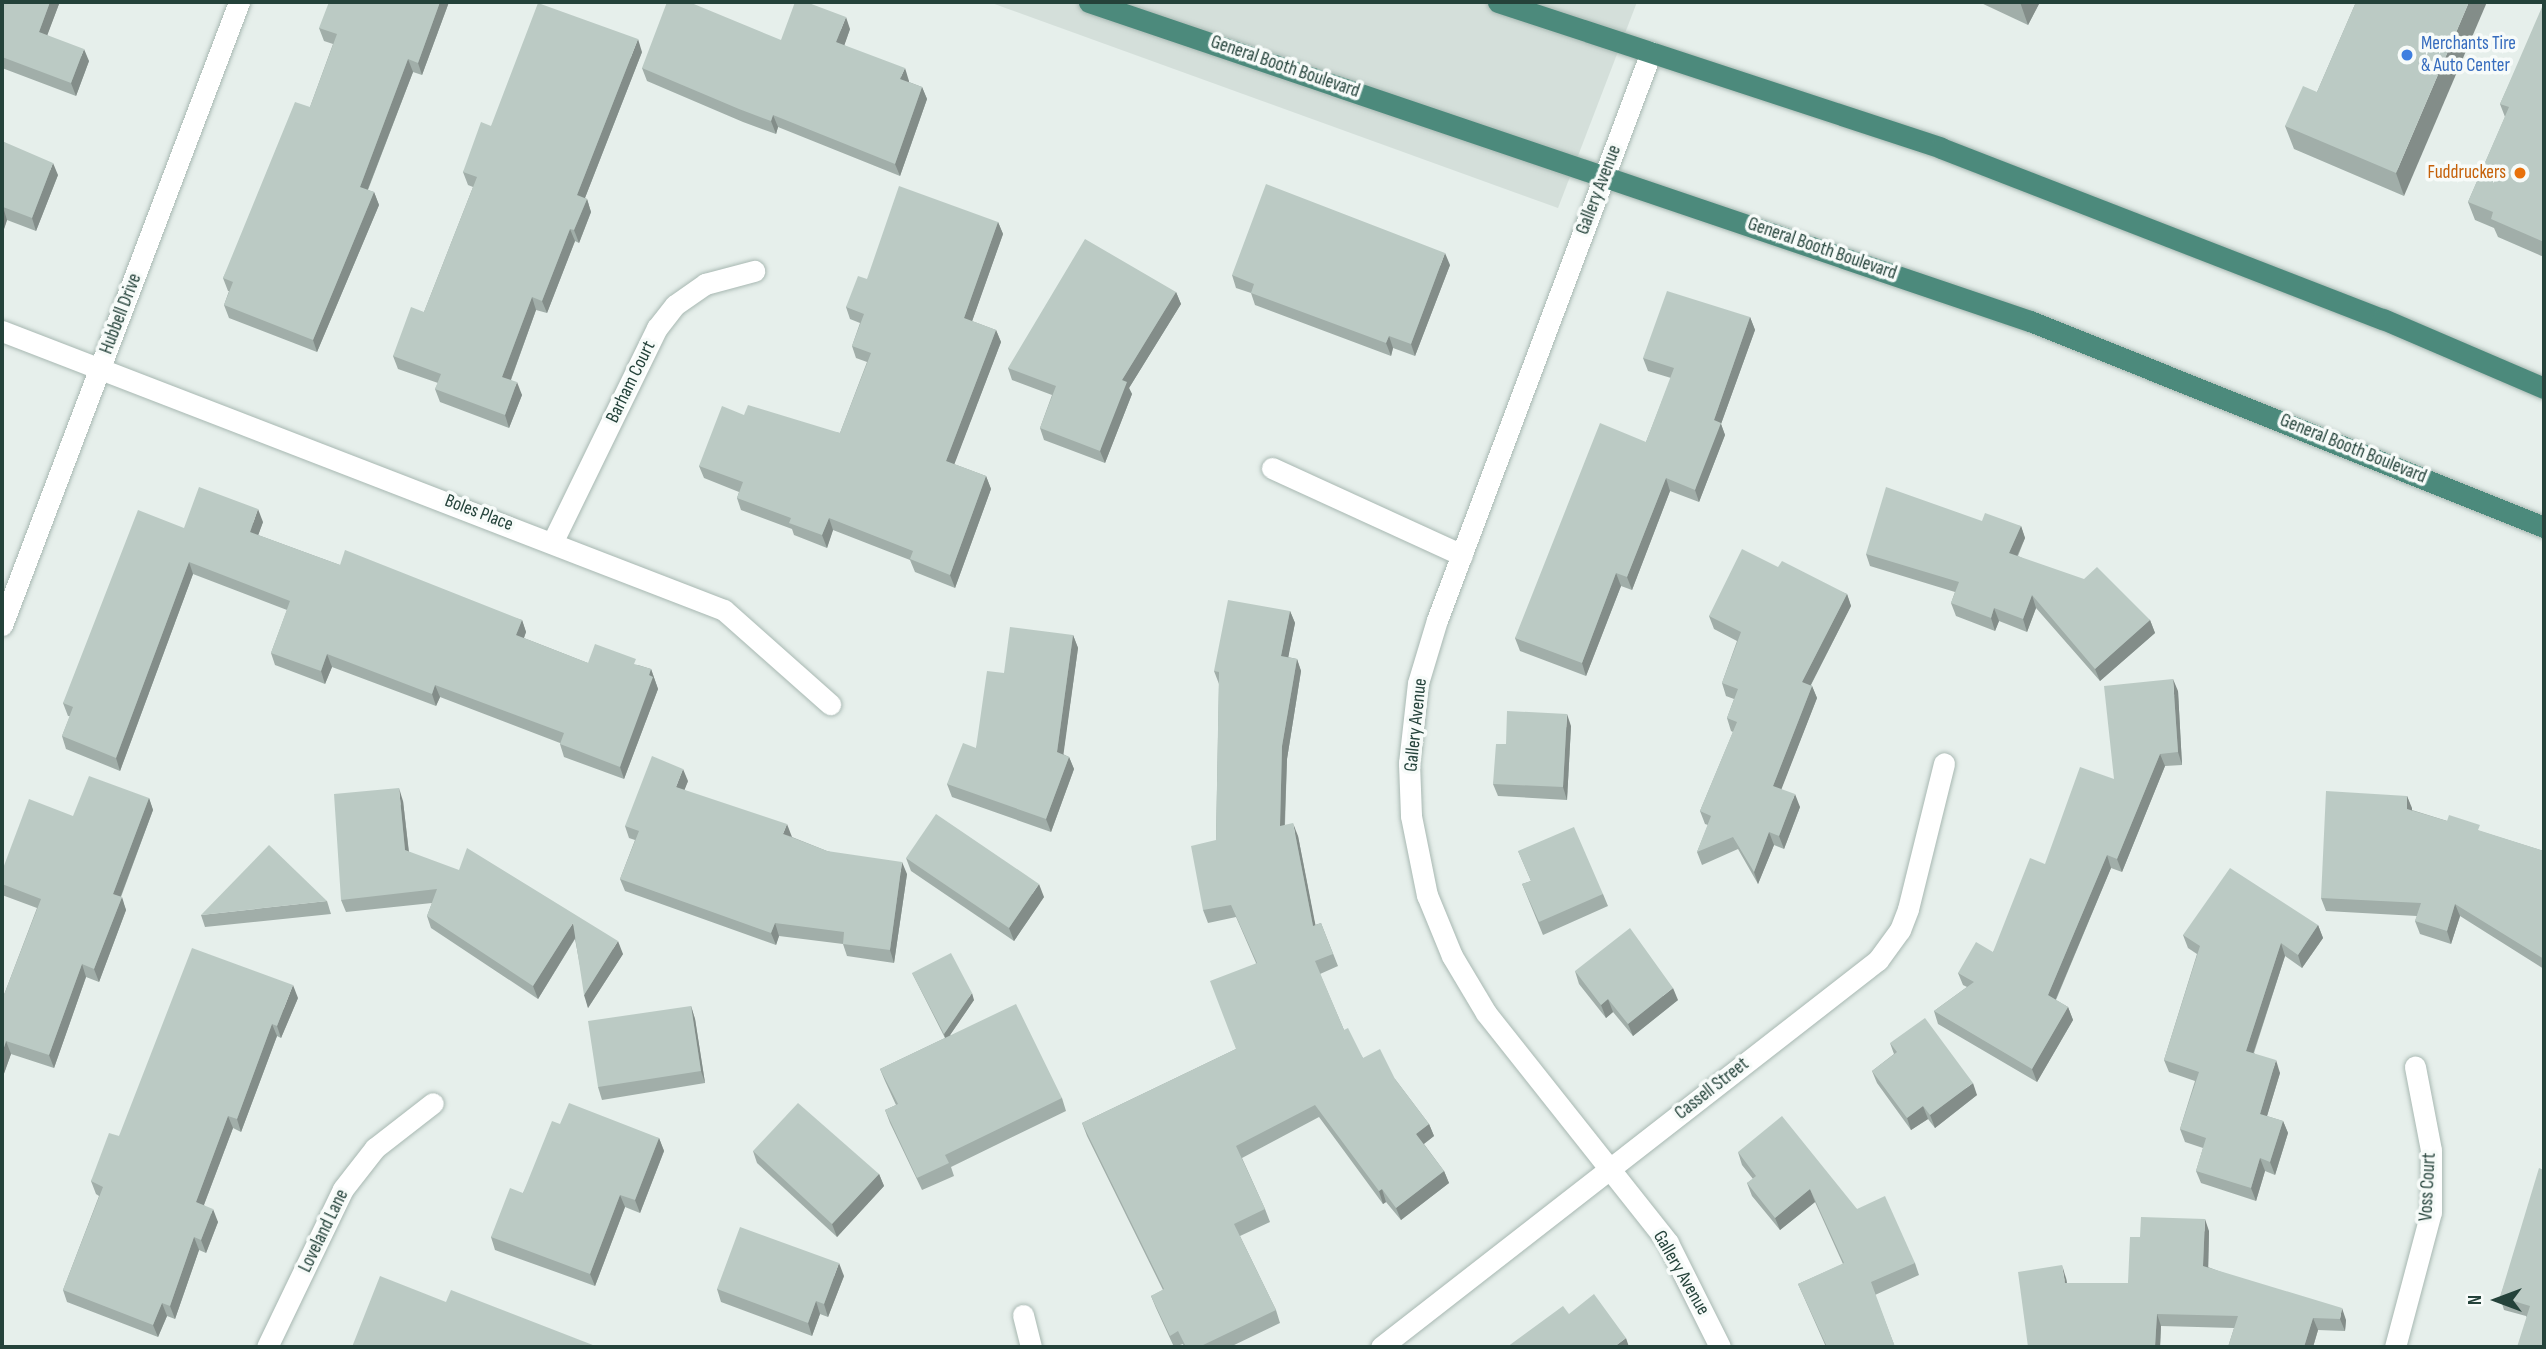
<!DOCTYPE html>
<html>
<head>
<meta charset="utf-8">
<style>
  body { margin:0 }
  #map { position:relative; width:2546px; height:1349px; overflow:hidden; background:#e6efeb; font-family:"Sofia Sans Condensed",sans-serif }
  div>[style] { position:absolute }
  .built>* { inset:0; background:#d4dfda }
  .roads { filter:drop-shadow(0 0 2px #a8b8b2) drop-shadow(0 0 2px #a8b8b2) }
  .minor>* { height:21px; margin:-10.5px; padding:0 10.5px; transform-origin:10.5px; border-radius:10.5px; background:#fff }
  .trunk>* { height:21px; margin:-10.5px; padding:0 10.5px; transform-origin:10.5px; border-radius:10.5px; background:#4c8a7c }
  .wall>* { inset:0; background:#a1aea9 }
  .shaded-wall>* { inset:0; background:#838d89 }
  .building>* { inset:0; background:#bbcac4 }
  .dots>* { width:19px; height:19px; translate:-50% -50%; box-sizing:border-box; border:4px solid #f7fbf9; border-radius:50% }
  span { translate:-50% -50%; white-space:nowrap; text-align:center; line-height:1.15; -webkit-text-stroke:7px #f7fbf9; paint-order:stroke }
  .shop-label { font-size:19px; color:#366cbe }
  .left { translate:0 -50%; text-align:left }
  .street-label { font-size:19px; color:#24423a }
  .food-label { font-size:19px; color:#c56008 }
  .right { translate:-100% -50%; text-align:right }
  .frame { position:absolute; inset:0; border:4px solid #24423a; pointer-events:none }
  .north { position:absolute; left:2462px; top:1265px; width:70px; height:70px; -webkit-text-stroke:5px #f7fbf9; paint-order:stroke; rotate:270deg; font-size:19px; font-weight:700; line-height:28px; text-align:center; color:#24423a }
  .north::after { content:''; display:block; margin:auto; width:24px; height:32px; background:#24423a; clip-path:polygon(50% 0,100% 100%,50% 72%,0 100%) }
</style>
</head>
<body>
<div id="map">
  <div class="built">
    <div style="clip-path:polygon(989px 2px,1637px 2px,1558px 208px)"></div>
  </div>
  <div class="roads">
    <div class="minor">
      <div style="left:1651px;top:52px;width:607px;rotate:110.64deg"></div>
      <div style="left:1437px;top:620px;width:66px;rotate:106.8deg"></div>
      <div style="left:1418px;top:683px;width:81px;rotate:96.4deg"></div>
      <div style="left:1409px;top:763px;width:53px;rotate:87.8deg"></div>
      <div style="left:1411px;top:816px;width:81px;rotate:78.6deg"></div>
      <div style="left:1427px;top:895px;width:66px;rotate:67.7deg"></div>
      <div style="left:1452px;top:956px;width:66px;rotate:59.2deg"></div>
      <div style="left:1486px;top:1013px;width:293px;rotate:51.6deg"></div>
      <div style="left:1668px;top:1243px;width:116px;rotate:63.4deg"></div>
      <div style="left:2px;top:331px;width:774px;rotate:21.13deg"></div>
      <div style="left:724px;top:610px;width:142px;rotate:41.6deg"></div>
      <div style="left:1272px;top:468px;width:209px;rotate:24.6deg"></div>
      <div style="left:553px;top:541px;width:237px;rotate:-64deg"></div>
      <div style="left:657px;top:328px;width:29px;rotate:-52deg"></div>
      <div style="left:675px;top:305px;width:37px;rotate:-35deg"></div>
      <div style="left:705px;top:284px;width:51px;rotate:-14.9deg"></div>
      <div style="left:2px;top:625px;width:667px;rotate:-69.17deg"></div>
      <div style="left:1023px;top:1315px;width:33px;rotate:76deg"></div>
      <div style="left:267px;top:1347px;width:175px;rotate:-64.3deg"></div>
      <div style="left:343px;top:1189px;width:52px;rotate:-52deg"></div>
      <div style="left:375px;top:1148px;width:73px;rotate:-37.8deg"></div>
      <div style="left:1381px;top:1347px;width:630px;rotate:-37.91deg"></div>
      <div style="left:1878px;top:960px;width:37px;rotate:-54deg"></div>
      <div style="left:1900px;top:930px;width:22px;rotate:-69deg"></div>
      <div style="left:1908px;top:909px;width:150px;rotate:-76.1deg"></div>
      <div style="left:2395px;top:1347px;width:140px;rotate:-75.1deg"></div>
      <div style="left:2431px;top:1212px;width:62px;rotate:-90deg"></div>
      <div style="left:2431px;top:1150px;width:85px;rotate:-100.9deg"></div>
    </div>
    <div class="trunk">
      <div style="left:1089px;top:2px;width:994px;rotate:18.73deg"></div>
      <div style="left:2030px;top:321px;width:554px;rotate:21.84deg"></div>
      <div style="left:1498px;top:2px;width:466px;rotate:18.2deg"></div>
      <div style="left:1941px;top:148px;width:474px;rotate:21.2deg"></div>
      <div style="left:2383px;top:319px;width:175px;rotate:23.2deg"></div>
    </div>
  </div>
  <div class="wall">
    <div style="clip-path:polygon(2px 2px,58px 2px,59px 4px,47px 35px,89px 61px,76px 96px,2px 68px)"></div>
    <div style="clip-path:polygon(449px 2px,422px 75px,413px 72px,368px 190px,374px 192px,379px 205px,317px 352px,229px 318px,224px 305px,229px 291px,228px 291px,223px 278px,310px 107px,333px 44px,324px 41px,319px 28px)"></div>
    <div style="clip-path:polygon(1979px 2px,2040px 2px,2028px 25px)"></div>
    <div style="clip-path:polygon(2356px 2px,2404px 196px,2294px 149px,2285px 126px,2317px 92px)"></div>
    <div style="clip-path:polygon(2544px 8px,2544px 257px,2498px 237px,2494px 228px,2475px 220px,2468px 202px,2505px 117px,2500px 104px)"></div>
    <div style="clip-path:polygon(850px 29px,844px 45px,909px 81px,909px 82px,922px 87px,927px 99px,900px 176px,778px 127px,776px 134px,743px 122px,647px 81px,642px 68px,781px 40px)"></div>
    <div style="clip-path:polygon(642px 52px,585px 198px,587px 199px,591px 212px,579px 243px,575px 241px,547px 313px,536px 310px,511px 380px,522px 395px,509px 428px,440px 402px,435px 389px,438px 383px,398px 369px,393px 356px,424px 312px,473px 187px,468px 185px,463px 172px,491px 126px)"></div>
    <div style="clip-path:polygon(2px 141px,58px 175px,36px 231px,7px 220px,4px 229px,2px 228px)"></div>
    <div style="clip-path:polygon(998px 222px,1003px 234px,972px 321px,996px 330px,1001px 342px,954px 464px,986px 476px,991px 489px,955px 588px,915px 572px,910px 560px,833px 530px,827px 548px,794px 535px,792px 529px,741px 510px,737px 498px,739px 492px,704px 478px,699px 466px,744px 415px,840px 433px,867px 362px,856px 358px,852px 346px,860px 323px,850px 319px,846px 307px,867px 279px)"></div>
    <div style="clip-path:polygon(1450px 265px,1415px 356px,1393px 348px,1391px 356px,1255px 305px,1251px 293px,1236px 288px,1232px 275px)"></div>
    <div style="clip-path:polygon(1176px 292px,1181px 304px,1129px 388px,1132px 394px,1105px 463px,1044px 440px,1040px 428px,1052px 395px,1012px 380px,1008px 368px)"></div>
    <div style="clip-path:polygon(1750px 317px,1755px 330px,1721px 424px,1725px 435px,1699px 502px,1670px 491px,1632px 590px,1621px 586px,1586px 676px,1520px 651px,1515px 638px,1646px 442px,1671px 378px,1648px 371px,1643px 358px)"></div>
    <div style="clip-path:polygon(1982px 521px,2021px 526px,2025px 538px,2018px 556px,2150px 620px,2155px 633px,2100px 681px,2036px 608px,2027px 632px,1999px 621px,1995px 631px,1956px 616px,1951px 603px,1955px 592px,1870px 566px,1866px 554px)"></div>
    <div style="clip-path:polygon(263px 522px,258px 535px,340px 565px,522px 620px,526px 632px,524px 638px,588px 663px,638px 665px,651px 669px,658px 689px,624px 779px,564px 757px,560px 744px,560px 743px,440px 697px,436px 706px,332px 667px,325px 684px,275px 665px,271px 653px,287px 610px,193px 574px,120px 771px,66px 749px,62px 736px,70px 716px,68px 716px,63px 703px,184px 528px)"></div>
    <div style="clip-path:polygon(1778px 567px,1847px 594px,1851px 606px,1811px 685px,1812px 686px,1817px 698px,1781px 789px,1800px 807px,1784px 849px,1774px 845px,1758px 884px,1738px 849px,1702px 865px,1697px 852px,1708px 825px,1705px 824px,1700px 811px,1733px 732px,1731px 731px,1727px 718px,1734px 699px,1726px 696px,1722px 683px,1737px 641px,1714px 629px,1709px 616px)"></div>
    <div style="clip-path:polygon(1290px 611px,1295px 623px,1288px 657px,1297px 659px,1301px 671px,1287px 759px,1285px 825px,1298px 836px,1315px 925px,1321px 923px,1338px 966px,1320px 974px,1344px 1030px,1363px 1058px,1395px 1079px,1429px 1124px,1434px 1136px,1424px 1144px,1444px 1171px,1449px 1183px,1401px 1220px,1386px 1202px,1383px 1204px,1319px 1117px,1242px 1158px,1265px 1209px,1270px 1222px,1240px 1236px,1276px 1310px,1280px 1323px,1230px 1347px,1184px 1347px,1183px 1344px,1174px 1347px,1156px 1308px,1151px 1296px,1163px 1290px,1087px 1136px,1082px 1123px,1236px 1049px,1256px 963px,1236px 917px,1208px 923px,1203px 910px,1216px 840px,1219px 684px,1214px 671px)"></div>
    <div style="clip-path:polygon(1073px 635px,1078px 648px,1063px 754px,1069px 757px,1074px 769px,1051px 832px,952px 797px,947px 784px,976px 748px,1004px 673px)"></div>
    <div style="clip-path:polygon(2178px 691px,2182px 765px,2165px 766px,2122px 872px,2111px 868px,2056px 1000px,2068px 1007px,2073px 1020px,2037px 1082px,1938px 1024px,1934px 1011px,1967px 987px,1963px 985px,1958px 973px,1993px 952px,2114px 779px)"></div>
    <div style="clip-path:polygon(1571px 726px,1567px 800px,1498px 796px,1493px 784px,1506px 744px)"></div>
    <div style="clip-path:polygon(688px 781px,684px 790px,792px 837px,827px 851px,907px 874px,894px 963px,847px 956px,843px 944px,779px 936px,776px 945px,625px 891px,620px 879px,635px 840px,629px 838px,625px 826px)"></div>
    <div style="clip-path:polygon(2407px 796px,2412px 810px,2544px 851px,2544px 969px,2460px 916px,2451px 944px,2420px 934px,2415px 921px,2417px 916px,2326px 911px,2321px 898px)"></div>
    <div style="clip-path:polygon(149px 798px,153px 810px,121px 897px,126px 910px,99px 982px,86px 977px,54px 1068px,11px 1054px,2px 1079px,2px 1000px,37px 908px,2px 895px,2px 871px,73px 816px)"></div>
    <div style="clip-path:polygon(403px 801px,409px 852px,623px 954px,588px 1008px,575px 939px,538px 999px,431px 928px,427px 916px,432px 903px,346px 912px,341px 900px)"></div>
    <div style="clip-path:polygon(1518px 851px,1603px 894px,1608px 906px,1543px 935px,1522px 884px,1531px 881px)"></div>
    <div style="clip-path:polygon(906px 858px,1044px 897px,1014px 941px,911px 871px)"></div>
    <div style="clip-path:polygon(327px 901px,331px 914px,205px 927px,201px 915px)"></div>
    <div style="clip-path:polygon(2318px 925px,2323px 938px,2302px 968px,2285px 956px,2254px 1053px,2280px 1073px,2267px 1116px,2283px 1121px,2288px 1133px,2275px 1175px,2265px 1171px,2256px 1201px,2201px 1183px,2196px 1171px,2203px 1148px,2185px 1142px,2180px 1129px,2195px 1081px,2169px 1072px,2164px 1060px,2197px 954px,2188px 948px,2183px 935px)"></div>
    <div style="clip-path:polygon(1575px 971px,1678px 1000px,1633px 1036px,1613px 1012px,1606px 1018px,1579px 984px)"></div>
    <div style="clip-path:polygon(912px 973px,974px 1000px,950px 1035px,1062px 1098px,1066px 1111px,951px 1167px,954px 1176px,922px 1190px,890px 1123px,885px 1110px,896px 1105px,885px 1081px,880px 1069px,945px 1038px)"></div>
    <div style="clip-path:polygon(298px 998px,281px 1038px,277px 1036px,241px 1132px,233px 1128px,204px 1205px,218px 1222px,206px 1253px,199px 1250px,175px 1319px,167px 1316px,158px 1337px,67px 1302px,63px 1290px,99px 1196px,96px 1194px,91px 1181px,119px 1136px)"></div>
    <div style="clip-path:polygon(691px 1006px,695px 1019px,705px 1083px,602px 1100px,598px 1087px)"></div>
    <div style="clip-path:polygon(1890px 1043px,1977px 1095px,1935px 1128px,1928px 1119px,1911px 1130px,1877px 1083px,1872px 1071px,1894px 1054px)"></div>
    <div style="clip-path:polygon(560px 1124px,659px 1138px,664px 1151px,640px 1213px,625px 1207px,595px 1286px,495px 1250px,491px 1237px,523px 1193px)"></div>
    <div style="clip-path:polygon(753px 1151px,879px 1174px,884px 1186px,837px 1237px,757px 1163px)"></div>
    <div style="clip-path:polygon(1738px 1152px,1857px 1209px,1915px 1263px,1919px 1275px,1875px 1295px,1895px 1347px,1826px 1347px,1798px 1284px,1843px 1264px,1815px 1202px,1780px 1230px,1752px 1196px,1747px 1183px,1753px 1179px,1742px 1165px)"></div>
    <div style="clip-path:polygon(2544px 1170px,2544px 1347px,2526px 1316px,2504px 1310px,2500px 1297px)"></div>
    <div style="clip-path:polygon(2209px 1231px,2208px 1267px,2346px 1320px,2345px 1331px,2318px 1330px,2313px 1347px,2228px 1347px,2234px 1328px,2161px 1326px,2160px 1347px,2028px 1347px,2066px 1278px,2067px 1283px,2128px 1283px,2140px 1237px)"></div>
    <div style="clip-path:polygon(844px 1276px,828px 1317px,820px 1314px,812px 1336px,721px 1302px,717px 1289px)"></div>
  </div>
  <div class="shaded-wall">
    <div style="clip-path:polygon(50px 2px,58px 2px,59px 4px,44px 44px,39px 32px)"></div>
    <div style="clip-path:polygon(440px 2px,449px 2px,422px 75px,418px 63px)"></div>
    <div style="clip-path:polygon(2020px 2px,2040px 2px,2028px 25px)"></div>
    <div style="clip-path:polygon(2469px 2px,2487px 2px,2404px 196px,2396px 173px)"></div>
    <div style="clip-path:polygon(846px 17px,850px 29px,841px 55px,836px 42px)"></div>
    <div style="clip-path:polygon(638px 39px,642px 52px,581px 208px,577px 195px)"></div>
    <div style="clip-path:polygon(84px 49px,89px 61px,76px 96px,71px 83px)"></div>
    <div style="clip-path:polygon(408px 59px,413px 72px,364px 199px,360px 187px)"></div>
    <div style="clip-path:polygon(905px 68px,909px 81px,905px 92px,900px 79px)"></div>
    <div style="clip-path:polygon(922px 87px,927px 99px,900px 176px,895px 164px)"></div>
    <div style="clip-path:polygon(773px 115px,778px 127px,776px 134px,771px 121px)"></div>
    <div style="clip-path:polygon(53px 163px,58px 175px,36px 231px,32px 218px)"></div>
    <div style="clip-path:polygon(374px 192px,379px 205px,317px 352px,313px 340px)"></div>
    <div style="clip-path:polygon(587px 199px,591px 212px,579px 243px,574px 230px)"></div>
    <div style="clip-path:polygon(3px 207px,7px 220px,4px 229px,2px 223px)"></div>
    <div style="clip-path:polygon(998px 222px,1003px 234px,969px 330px,964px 318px)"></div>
    <div style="clip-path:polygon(570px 229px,575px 241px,547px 313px,542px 301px)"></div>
    <div style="clip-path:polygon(1445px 253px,1450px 265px,1415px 356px,1411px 344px)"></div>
    <div style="clip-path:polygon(1176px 292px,1181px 304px,1129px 388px,1132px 394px,1105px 463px,1100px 451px,1122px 380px)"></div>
    <div style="clip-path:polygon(532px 297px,536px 310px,507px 390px,502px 377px)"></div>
    <div style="clip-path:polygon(1750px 317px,1755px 330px,1721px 424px,1725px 435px,1699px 502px,1695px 490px,1714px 420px)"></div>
    <div style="clip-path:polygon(996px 330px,1001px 342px,951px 473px,946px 461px)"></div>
    <div style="clip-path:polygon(1389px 336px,1393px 348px,1391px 356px,1386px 343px)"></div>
    <div style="clip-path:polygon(517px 382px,522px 395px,509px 428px,505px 415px)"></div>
    <div style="clip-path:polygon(986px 476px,991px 489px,955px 588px,950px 575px)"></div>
    <div style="clip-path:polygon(1666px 478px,1670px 491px,1632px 590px,1627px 577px)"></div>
    <div style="clip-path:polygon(258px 509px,263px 522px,255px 544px,250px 532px)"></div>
    <div style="clip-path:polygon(829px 518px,833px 530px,827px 548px,822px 535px)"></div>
    <div style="clip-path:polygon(2021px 526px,2025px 538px,2013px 565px,2009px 553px)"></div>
    <div style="clip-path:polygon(189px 562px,193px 574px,120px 771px,116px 758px)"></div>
    <div style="clip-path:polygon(1616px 573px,1621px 586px,1586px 676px,1582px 663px)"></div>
    <div style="clip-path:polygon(1847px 594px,1851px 606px,1806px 694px,1802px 682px)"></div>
    <div style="clip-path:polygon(2032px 595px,2036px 608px,2027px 632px,2023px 619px)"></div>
    <div style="clip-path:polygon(1994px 608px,1999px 621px,1995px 631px,1991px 618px)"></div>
    <div style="clip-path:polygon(1290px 611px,1295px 623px,1286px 669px,1281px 656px)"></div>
    <div style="clip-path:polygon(522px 620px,526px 632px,520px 648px,516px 635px)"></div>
    <div style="clip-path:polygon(2150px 620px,2155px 633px,2100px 681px,2095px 669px)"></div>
    <div style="clip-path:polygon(1073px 635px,1078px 648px,1062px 765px,1057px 752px)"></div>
    <div style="clip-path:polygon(327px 654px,332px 667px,325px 684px,321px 671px)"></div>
    <div style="clip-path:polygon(1297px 659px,1301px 671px,1287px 759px,1284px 839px,1280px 826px,1282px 746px)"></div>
    <div style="clip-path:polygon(651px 669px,658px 689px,624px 779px,620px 767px)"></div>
    <div style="clip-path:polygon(2173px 679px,2178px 691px,2182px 765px,2178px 752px)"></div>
    <div style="clip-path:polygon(435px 685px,440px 697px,436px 706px,432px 694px)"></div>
    <div style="clip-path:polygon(1812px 686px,1817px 698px,1778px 798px,1773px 786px)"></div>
    <div style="clip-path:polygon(1567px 714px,1571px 726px,1567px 800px,1563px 787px)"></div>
    <div style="clip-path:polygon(2160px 754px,2165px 766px,2122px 872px,2117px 859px)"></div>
    <div style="clip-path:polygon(1069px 757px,1074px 769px,1051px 832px,1046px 819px)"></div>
    <div style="clip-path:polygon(683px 769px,688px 781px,681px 799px,676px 787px)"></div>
    <div style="clip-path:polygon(399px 788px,403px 801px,410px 863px,405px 850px)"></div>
    <div style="clip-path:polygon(1795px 794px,1800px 807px,1784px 849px,1779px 836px)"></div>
    <div style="clip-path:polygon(2407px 796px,2412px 808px,2412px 821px,2407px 809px)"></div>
    <div style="clip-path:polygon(149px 798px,153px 810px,117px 906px,113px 894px)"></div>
    <div style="clip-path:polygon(1293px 823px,1298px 836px,1318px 938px,1313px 926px)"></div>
    <div style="clip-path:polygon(787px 824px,792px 837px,783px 834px)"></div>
    <div style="clip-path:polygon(1769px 832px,1774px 845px,1758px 884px,1754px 872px)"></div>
    <div style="clip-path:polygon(2107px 855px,2111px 868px,2052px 1008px,2048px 995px)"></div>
    <div style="clip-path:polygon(902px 862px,907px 874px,894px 963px,890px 950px)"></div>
    <div style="clip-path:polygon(1039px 884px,1044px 897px,1014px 941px,1009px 928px)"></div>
    <div style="clip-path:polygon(122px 897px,126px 910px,99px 982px,94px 969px)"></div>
    <div style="clip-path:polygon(2455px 904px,2460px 916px,2451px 944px,2447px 931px)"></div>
    <div style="clip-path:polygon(573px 923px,577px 935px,538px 999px,533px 986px)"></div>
    <div style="clip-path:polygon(775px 923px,779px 936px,776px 945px,771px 933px)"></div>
    <div style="clip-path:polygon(2318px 925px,2323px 938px,2302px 968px,2298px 955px)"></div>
    <div style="clip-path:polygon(618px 941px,623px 954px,588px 1008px,584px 995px)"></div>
    <div style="clip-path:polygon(2281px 943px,2285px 956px,2250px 1063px,2246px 1051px)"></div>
    <div style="clip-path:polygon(82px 964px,86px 977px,54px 1068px,49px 1055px)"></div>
    <div style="clip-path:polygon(293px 985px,298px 998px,281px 1038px,277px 1026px)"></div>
    <div style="clip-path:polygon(1673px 988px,1678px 1000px,1633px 1036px,1628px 1024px)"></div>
    <div style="clip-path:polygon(972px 993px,974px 1000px,946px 1041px,944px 1034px)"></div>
    <div style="clip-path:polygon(1608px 999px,1613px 1012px,1606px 1018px,1601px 1005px)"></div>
    <div style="clip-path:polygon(691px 1006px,695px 1019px,705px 1083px,701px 1071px)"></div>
    <div style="clip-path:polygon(2068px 1007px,2073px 1020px,2037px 1082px,2032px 1069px)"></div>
    <div style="clip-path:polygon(272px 1024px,277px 1036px,241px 1132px,237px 1119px)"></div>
    <div style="clip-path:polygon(6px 1041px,11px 1054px,2px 1079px,2px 1054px)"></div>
    <div style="clip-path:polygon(2276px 1060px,2280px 1073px,2264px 1126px,2260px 1114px)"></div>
    <div style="clip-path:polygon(1973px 1083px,1977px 1095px,1935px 1128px,1930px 1115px)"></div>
    <div style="clip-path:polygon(1923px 1106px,1928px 1119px,1911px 1130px,1907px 1118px)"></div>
    <div style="clip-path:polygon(228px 1116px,233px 1128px,200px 1215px,196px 1202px)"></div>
    <div style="clip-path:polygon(2283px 1121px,2288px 1133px,2275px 1175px,2270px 1162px)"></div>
    <div style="clip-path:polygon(1429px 1124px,1434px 1136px,1421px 1146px,1416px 1134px)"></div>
    <div style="clip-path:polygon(659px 1138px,664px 1151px,640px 1213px,635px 1200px)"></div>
    <div style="clip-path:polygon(2260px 1158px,2265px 1171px,2256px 1201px,2251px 1188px)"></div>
    <div style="clip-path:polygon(1444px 1171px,1449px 1183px,1401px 1220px,1396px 1208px)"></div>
    <div style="clip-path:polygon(879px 1174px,884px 1186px,837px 1237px,832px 1224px)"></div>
    <div style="clip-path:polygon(1382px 1189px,1386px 1202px,1383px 1204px,1379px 1191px)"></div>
    <div style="clip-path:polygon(1810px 1189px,1815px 1202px,1780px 1230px,1775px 1218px)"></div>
    <div style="clip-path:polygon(620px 1195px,625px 1207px,595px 1286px,590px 1274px)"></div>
    <div style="clip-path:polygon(213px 1209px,218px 1222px,206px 1253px,201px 1240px)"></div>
    <div style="clip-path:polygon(2205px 1219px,2209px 1231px,2208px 1278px,2203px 1266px)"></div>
    <div style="clip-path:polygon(194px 1237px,199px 1250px,175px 1319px,170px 1306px)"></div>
    <div style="clip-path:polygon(839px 1263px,844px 1276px,828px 1317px,824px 1304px)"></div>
    <div style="clip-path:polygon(2062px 1265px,2066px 1278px,2069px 1295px,2065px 1283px)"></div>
    <div style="clip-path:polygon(816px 1301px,820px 1314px,812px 1336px,808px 1323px)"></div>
    <div style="clip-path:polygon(162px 1303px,167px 1316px,158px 1337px,153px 1325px)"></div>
    <div style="clip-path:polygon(2342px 1308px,2346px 1320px,2345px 1331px,2340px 1319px)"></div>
    <div style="clip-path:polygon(2157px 1314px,2161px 1326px,2160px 1347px,2155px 1347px)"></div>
    <div style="clip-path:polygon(2313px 1318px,2318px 1330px,2313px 1347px,2304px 1347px)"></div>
    <div style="clip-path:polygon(1626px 1338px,1629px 1347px,1614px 1347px)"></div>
  </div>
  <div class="building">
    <div style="clip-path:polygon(2px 2px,50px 2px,39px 32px,84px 49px,71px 83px,2px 57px)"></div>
    <div style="clip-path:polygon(329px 2px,440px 2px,418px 63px,408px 59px,360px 187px,374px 192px,313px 340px,224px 305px,233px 282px,223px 278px,295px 102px,310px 107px,337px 34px,319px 28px)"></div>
    <div style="clip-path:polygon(667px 2px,689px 2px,781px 40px,795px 2px,806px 2px,846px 17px,836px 42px,905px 68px,900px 79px,922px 87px,895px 164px,773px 115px,771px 121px,739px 109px,642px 68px)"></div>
    <div style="clip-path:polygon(2356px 2px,2469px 2px,2396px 173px,2285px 126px,2303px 86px,2317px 92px)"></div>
    <div style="clip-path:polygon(538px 3px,638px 39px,577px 195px,587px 199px,574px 230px,570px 229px,542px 301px,532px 297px,502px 377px,517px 382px,505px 415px,435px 389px,441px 374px,393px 356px,411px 307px,424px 312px,477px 177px,463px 172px,481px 122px,491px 126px)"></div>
    <div style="clip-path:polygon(2542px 7px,2544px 8px,2544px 242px,2491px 219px,2493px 212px,2468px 202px,2509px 107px,2500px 104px)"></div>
    <div style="clip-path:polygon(2px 141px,53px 163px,32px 218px,3px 207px,2px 210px)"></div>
    <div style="clip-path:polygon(1266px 184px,1445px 253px,1411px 344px,1389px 336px,1386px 343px,1251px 293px,1254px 284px,1232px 275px)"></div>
    <div style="clip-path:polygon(899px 186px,998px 222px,964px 318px,996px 330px,946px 461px,986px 476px,950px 575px,910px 559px,913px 551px,829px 518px,822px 535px,789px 523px,791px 518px,737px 498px,743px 482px,699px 466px,722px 406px,744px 415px,748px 405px,840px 433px,871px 353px,852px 346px,864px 314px,846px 307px,858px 276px,867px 279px)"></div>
    <div style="clip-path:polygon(1085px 239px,1176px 292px,1122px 380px,1127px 382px,1100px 451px,1040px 428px,1056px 386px,1008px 368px)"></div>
    <div style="clip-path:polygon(1667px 291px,1750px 317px,1714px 420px,1721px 423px,1695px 490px,1666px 478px,1627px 577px,1616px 573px,1582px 663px,1515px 638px,1600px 423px,1646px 442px,1674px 368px,1643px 358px)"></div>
    <div style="clip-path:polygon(199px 487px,258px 509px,250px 532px,340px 565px,345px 550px,522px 620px,516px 635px,588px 663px,595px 644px,636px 659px,634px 664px,651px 669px,649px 675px,653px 677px,620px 767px,560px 744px,564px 733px,435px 685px,432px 694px,327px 654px,321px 671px,271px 653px,290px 601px,189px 562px,116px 758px,62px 736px,73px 707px,63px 703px,138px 510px,184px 528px)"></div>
    <div style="clip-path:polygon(1886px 487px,1982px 521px,1985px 513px,2021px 526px,2009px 553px,2084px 579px,2097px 567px,2150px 620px,2095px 669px,2032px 595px,2023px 619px,1994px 608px,1991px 618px,1951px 603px,1959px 582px,1866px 554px)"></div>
    <div style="clip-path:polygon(1742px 549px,1778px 567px,1782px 561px,1847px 594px,1802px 682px,1812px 686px,1773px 786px,1795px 794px,1779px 836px,1769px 832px,1754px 872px,1733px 837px,1697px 852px,1711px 816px,1700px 811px,1737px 722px,1727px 718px,1738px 689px,1722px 683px,1741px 632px,1709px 616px)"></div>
    <div style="clip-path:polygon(1228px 600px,1290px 611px,1281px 656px,1297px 659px,1282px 746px,1280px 826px,1293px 823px,1313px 926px,1321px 923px,1333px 954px,1315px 961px,1344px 1030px,1348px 1028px,1363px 1058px,1380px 1049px,1395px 1079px,1429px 1124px,1416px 1134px,1444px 1171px,1396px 1208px,1382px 1189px,1379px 1191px,1315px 1105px,1236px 1146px,1265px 1209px,1234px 1224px,1276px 1310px,1199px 1347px,1186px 1347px,1178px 1331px,1170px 1336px,1151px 1296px,1164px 1289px,1082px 1123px,1236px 1049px,1210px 981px,1257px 963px,1231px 905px,1203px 910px,1191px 846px,1216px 840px,1219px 672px,1214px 671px)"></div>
    <div style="clip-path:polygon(1010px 627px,1073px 635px,1057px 752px,1069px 757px,1046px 819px,947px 784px,963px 743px,976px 748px,987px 671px,1004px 673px)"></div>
    <div style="clip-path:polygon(2173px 679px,2178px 752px,2160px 754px,2117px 859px,2107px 855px,2048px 995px,2068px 1007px,2032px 1069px,1934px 1011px,1974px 982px,1958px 973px,1976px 942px,1993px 952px,2030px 858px,2045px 864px,2080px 767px,2114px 779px,2104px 686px)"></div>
    <div style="clip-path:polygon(1507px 711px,1567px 714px,1563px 787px,1493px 784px,1496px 744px,1506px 744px)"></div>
    <div style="clip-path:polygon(652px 756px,683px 769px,676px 787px,787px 824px,783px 834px,827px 851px,902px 862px,890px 950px,843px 944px,844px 932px,775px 923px,771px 933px,620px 879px,639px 831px,625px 826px)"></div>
    <div style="clip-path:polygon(89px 776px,149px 798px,113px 894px,122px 897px,94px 969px,82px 964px,49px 1055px,6px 1041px,2px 1054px,2px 1000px,41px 899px,2px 884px,2px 871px,29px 799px,73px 816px)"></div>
    <div style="clip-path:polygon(399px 788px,405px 850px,459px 870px,467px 848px,618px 941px,584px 995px,573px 923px,533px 986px,427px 916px,437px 889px,341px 900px,334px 794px)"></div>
    <div style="clip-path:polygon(2326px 791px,2407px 796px,2407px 809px,2447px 821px,2449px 815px,2480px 825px,2478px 830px,2544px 851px,2544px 959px,2455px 904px,2447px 931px,2415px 921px,2421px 903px,2321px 898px)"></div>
    <div style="clip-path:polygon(936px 814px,1039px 884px,1009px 928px,906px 858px)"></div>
    <div style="clip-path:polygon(1574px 827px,1603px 894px,1539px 922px,1522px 884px,1531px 881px,1518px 851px)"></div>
    <div style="clip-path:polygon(269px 845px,327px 901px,201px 915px)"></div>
    <div style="clip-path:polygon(2230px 868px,2318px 925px,2298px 955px,2281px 943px,2246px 1051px,2276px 1060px,2260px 1114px,2283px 1121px,2270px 1162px,2260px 1158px,2251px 1188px,2196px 1171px,2206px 1138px,2180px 1129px,2199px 1072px,2164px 1060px,2200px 946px,2183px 935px)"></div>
    <div style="clip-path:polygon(1630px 928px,1673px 988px,1628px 1024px,1608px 999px,1601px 1005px,1575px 971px)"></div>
    <div style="clip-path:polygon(192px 948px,293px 985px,277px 1026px,272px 1024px,237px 1119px,228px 1116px,196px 1202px,213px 1209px,201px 1240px,194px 1237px,170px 1306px,162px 1303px,153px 1325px,63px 1290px,103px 1187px,91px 1181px,109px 1133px,119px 1136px)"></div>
    <div style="clip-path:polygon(951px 953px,972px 993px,944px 1034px,912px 973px)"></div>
    <div style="clip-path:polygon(1016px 1004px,1062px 1098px,945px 1155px,949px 1163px,917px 1178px,885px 1110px,898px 1104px,880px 1069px)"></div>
    <div style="clip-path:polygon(691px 1006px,701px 1071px,598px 1087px,588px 1021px)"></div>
    <div style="clip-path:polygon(1925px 1018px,1973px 1083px,1930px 1115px,1923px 1106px,1907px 1118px,1872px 1071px,1897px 1052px,1890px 1043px)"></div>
    <div style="clip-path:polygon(569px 1103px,659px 1138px,635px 1200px,620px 1195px,590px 1274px,491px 1237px,510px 1188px,523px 1193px,552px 1121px,560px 1124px)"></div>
    <div style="clip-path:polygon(798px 1103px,879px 1174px,832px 1224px,753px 1151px)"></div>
    <div style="clip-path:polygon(1782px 1116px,1857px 1209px,1885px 1196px,1915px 1263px,1871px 1282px,1895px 1347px,1827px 1347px,1798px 1284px,1844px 1263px,1810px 1189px,1775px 1218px,1747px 1183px,1756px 1176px,1738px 1152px)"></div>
    <div style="clip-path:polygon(2539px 1168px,2544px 1170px,2544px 1347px,2517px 1347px,2530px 1306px,2500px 1297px)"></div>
    <div style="clip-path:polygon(2141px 1217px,2205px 1219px,2203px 1266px,2342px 1308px,2340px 1319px,2313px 1318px,2304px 1347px,2228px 1347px,2238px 1316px,2157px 1314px,2155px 1347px,2028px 1347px,2018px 1272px,2062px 1265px,2065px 1283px,2128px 1283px,2130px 1237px,2140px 1237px)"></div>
    <div style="clip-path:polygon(740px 1227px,839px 1263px,824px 1304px,816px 1301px,808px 1323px,717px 1289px)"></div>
    <div style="clip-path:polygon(380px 1276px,446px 1302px,451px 1290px,598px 1347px,352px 1347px)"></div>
    <div style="clip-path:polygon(1594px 1294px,1626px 1338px,1614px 1347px,1507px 1347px,1563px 1306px,1569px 1314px)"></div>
  </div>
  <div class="dots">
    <div style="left:2407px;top:55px;background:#3f7fe0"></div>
    <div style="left:2520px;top:173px;background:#e8710a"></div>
  </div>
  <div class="shop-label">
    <span class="left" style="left:2421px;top:55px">Merchants Tire<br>&amp; Auto Center</span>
  </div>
  <div class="street-label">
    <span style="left:1285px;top:67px;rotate:19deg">General Booth Boulevard</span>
    <span style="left:1599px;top:190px;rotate:-69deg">Gallery Avenue</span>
    <span style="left:1822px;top:249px;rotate:19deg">General Booth Boulevard</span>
    <span style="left:121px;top:314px;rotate:-69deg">Hubbell Drive</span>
    <span style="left:631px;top:382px;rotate:-64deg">Barham Court</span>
    <span style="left:2353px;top:449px;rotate:22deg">General Booth Boulevard</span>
    <span style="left:479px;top:513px;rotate:21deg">Boles Place</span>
    <span style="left:1416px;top:725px;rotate:-84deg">Gallery Avenue</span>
    <span style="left:1712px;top:1089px;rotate:-38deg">Cassell Street</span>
    <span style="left:2428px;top:1187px;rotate:-87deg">Voss Court</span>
    <span style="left:324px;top:1231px;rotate:-64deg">Loveland Lane</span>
    <span style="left:1681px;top:1273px;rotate:60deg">Gallery Avenue</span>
  </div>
  <div class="food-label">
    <span class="right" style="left:2506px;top:173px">Fuddruckers</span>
  </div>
  <div class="frame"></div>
  <div class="north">N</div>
</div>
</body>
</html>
